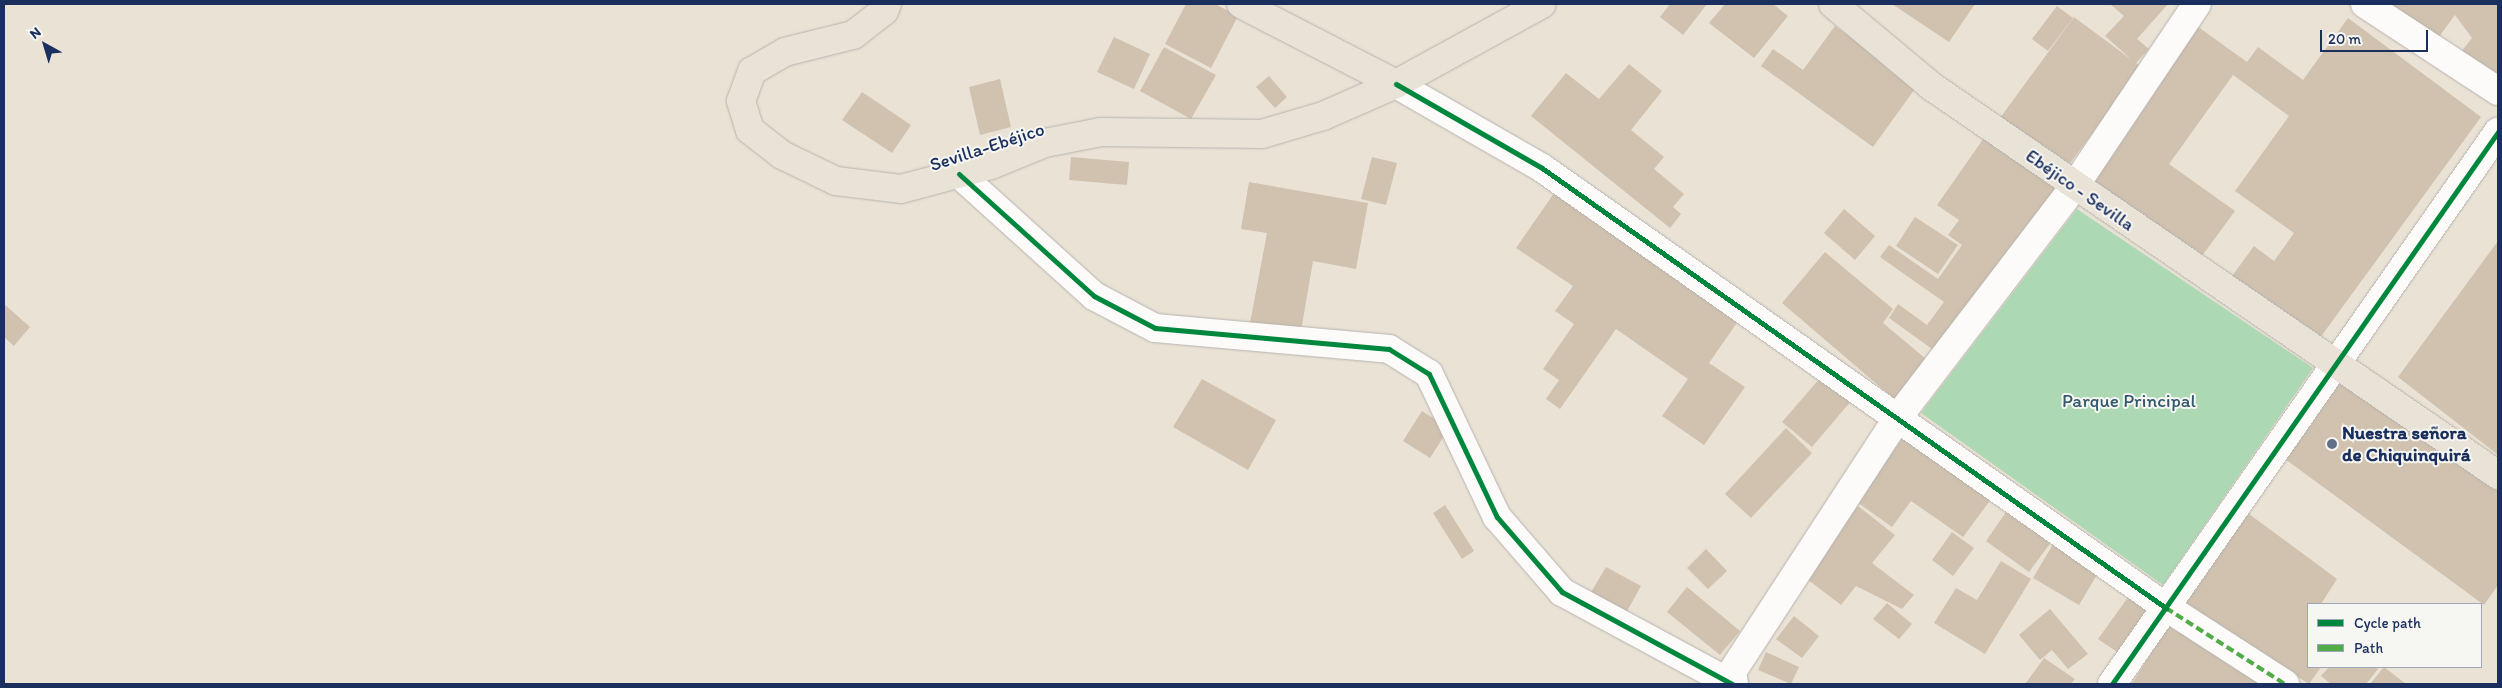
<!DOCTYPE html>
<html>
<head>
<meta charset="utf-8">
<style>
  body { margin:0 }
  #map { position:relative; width:2502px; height:688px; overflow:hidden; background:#eae2d5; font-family:Itim,sans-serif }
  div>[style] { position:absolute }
  .green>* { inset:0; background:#acd9b3 }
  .building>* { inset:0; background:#d0c2af }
  .roads { filter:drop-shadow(0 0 1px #b6b3af) drop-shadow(0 0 1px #b6b3af) }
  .minor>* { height:28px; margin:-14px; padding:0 14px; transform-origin:14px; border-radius:14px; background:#fcfbf9 }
  .major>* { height:28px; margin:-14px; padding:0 14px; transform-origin:14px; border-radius:14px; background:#e9e2d6 }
  .quiet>* { height:4px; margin-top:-2px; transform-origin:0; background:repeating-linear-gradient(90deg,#52ab49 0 8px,transparent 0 12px) }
  .cycleway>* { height:5px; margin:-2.5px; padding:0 2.5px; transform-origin:2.5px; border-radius:2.5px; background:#00873e }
  .dots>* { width:14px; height:14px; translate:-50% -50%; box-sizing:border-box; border:2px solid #f6f6f2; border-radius:50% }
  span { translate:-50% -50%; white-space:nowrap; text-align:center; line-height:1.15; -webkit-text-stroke:4px #f6f6f2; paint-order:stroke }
  .street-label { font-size:19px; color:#1b2f5e }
  .park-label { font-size:19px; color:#33586c }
  .poi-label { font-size:19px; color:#1b2f5e; font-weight:700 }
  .left { translate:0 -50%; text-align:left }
  .frame { position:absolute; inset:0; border:5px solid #1b2f5e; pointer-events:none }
  .legend { position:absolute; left:2307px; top:603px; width:175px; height:65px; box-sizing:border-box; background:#f6f6f2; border:1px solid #9ea6b7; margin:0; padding:6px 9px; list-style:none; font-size:15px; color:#1b2f5e }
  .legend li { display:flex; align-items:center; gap:10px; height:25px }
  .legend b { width:25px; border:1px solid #9ea6b7 }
  .north { position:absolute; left:20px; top:20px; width:50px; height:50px; -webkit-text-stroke:4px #f6f6f2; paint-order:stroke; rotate:321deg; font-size:14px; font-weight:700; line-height:20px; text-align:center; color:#1b2f5e }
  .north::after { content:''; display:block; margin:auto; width:18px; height:22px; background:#1b2f5e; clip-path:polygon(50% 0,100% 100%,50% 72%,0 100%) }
  .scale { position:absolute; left:2320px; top:30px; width:108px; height:22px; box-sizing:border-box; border:2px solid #1b2f5e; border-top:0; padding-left:6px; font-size:15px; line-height:18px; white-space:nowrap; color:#1b2f5e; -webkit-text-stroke:4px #f6f6f2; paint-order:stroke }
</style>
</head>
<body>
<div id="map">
  <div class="green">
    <div style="clip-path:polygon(2077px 209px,2313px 368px,2163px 585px,1921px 413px)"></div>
  </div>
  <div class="building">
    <div style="clip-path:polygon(1186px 4px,1215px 4px,1238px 16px,1211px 68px,1165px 44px)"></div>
    <div style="clip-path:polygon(1670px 4px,1707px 4px,1683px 35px,1660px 17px)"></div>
    <div style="clip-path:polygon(1725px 4px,1773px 4px,1788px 16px,1754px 58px,1709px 23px)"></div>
    <div style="clip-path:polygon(1892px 4px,1975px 4px,1949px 42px)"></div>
    <div style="clip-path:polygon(2110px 4px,2168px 4px,2137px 39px,2149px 49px,2136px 63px,2142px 67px,2067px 167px,2000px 118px,2074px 17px,2132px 60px,2105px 36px,2124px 16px)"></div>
    <div style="clip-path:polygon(2388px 4px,2498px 4px,2498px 81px,2461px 52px,2472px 38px,2455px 15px,2436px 41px)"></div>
    <div style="clip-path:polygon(2057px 6px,2073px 18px,2048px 51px,2032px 39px)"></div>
    <div style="clip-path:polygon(2348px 18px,2481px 117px,2317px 342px,2230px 279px,2254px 246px,2274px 261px,2294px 233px,2235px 191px,2289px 116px,2233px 75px,2169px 164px,2235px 211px,2199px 260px,2086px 179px,2197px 26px,2247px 62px,2258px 47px,2303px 80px)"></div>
    <div style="clip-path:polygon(1835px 26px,1917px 86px,1873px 147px,1761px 66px,1773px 49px,1803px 70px)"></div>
    <div style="clip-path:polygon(1114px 37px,1150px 54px,1134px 89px,1097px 72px)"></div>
    <div style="clip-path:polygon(1164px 47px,1216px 75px,1191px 119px,1140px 91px)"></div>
    <div style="clip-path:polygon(1629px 64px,1662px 91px,1631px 130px,1664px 157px,1654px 169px,1684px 194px,1673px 207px,1681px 214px,1670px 228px,1531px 116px,1566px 73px,1599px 99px)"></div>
    <div style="clip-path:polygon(1269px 76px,1287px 97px,1275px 108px,1256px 87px)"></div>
    <div style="clip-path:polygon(1000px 79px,1011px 127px,980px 135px,969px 87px)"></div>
    <div style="clip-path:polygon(862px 92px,911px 125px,892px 153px,842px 120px)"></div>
    <div style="clip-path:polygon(1984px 138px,2056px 188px,1939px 354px,1889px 318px,1898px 304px,1927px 325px,1944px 302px,1880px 257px,1889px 245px,1938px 279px,1962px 245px,1948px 235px,1959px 220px,1937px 205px)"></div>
    <div style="clip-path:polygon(1071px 157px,1129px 162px,1127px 185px,1069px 180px)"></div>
    <div style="clip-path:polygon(1372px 157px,1397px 163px,1386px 205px,1361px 199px)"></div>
    <div style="clip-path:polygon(1249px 182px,1368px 203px,1356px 269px,1313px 261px,1301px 331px,1250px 323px,1267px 233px,1241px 229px)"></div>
    <div style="clip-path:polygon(1559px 186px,1743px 314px,1709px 363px,1745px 387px,1704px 445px,1662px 416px,1688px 379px,1616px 329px,1560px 409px,1546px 399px,1559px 380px,1543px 369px,1574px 324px,1555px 311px,1573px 286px,1516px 248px)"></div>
    <div style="clip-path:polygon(1844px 209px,1875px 236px,1855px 260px,1824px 233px)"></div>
    <div style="clip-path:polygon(1915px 217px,1958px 245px,1938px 274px,1896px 246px)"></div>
    <div style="clip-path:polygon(2498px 241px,2498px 453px,2497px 454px,2398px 377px)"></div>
    <div style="clip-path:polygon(1825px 252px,1893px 309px,1883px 323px,1932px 364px,1899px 403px,1782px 303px)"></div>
    <div style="clip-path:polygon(4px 304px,30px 327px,14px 346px,4px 337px)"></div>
    <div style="clip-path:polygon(1828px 369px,1857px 394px,1812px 447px,1782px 422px)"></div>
    <div style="clip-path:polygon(2340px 372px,2498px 482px,2498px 585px,2484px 605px,2281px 456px)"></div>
    <div style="clip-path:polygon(1202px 379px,1276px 420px,1248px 470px,1173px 427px)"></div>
    <div style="clip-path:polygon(1422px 411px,1449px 428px,1430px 458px,1403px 441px)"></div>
    <div style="clip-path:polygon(1786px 428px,1812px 453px,1751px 518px,1725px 494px)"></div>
    <div style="clip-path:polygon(1909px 429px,1997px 491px,1963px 537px,1911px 501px,1892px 527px,1857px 502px)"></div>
    <div style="clip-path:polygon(2013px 502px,2057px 534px,2029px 572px,1986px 541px)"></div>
    <div style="clip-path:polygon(1445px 505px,1474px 551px,1462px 559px,1433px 513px)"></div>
    <div style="clip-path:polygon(1858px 506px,1895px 535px,1872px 563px,1914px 595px,1902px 609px,1856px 586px,1841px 605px,1803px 576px)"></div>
    <div style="clip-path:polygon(2245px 511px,2337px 579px,2321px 604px,2308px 604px,2308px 667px,2321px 667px,2309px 684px,2184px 603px)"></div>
    <div style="clip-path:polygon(1952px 532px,1974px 548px,1953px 576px,1932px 560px)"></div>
    <div style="clip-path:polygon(2055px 541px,2101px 568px,2079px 605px,2033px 578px)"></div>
    <div style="clip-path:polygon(1706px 549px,1727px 571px,1708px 589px,1687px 568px)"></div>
    <div style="clip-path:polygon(2001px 561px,2031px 579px,1985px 654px,1934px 623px,1956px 588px,1977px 600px)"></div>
    <div style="clip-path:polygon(1606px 567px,1641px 586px,1626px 613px,1590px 594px)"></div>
    <div style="clip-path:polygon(1687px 587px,1740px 631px,1720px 655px,1667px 612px)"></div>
    <div style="clip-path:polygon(2132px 592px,2153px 607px,2120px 654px,2098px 639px)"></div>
    <div style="clip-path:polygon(1887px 603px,1912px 624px,1899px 639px,1873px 619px)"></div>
    <div style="clip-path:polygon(2050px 609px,2088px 654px,2068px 669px,2052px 650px,2040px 660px,2019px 635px)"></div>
    <div style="clip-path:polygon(1794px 616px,1819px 636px,1802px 658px,1776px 639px)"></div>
    <div style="clip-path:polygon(2171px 621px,2273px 684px,2132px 684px)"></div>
    <div style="clip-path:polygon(1766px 652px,1799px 667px,1791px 684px,1758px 670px)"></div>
    <div style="clip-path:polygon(2044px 658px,2075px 679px,2071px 684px,2025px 684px)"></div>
    <div style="clip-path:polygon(2329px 667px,2375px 667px,2378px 669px,2366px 684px,2331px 684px,2321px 676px)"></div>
    <div style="clip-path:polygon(2384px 667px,2406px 684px,2370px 684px)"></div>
  </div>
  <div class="roads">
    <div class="minor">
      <div style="left:2365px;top:4px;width:159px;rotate:33.2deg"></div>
      <div style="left:1396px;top:84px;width:168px;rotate:29.9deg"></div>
      <div style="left:1542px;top:168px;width:756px;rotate:35.14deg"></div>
      <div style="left:2160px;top:603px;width:149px;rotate:32.9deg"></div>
      <div style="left:959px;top:174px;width:182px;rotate:42.1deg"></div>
      <div style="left:1094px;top:296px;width:69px;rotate:27.7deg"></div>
      <div style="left:1155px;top:328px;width:235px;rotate:5.1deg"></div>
      <div style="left:1389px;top:349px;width:47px;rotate:32deg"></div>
      <div style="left:1429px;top:374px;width:158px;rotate:64.6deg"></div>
      <div style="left:1497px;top:517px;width:99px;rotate:49.1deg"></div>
      <div style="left:1562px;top:592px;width:193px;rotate:28.4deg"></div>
      <div style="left:1734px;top:684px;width:12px;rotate:-99deg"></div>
      <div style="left:1732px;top:672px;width:306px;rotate:-56.9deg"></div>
      <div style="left:1899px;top:416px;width:288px;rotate:-52.6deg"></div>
      <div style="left:2074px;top:187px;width:220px;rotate:-56.1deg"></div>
      <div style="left:2112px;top:684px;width:674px;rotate:-55.04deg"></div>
    </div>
    <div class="major">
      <div style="left:887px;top:4px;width:8px;rotate:113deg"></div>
      <div style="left:884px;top:11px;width:39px;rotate:142deg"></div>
      <div style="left:853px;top:35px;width:70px;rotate:166deg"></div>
      <div style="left:785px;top:52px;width:38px;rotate:150deg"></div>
      <div style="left:752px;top:71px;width:32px;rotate:110deg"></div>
      <div style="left:741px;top:101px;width:30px;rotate:73deg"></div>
      <div style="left:750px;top:130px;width:41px;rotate:38deg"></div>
      <div style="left:782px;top:155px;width:60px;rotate:25.7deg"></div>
      <div style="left:836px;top:181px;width:65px;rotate:7deg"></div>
      <div style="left:901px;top:189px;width:93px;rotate:-14.9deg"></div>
      <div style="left:991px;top:165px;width:58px;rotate:-22.2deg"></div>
      <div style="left:1045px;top:143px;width:57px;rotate:-11.1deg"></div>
      <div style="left:1101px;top:132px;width:161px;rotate:0.7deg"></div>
      <div style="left:1262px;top:134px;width:64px;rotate:-16.4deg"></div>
      <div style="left:1323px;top:116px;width:80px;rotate:-23.7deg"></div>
      <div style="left:1241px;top:4px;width:174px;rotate:27.3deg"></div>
      <div style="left:1396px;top:84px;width:166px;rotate:-28.7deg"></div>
      <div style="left:1833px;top:4px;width:128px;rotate:39.9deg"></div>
      <div style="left:1931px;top:86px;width:688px;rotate:34.45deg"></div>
    </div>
  </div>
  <div class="quiet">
    <div style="left:2166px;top:608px;width:141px;rotate:32.6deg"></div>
  </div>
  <div class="cycleway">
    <div style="left:1396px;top:84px;width:168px;rotate:29.9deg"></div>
    <div style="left:1542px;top:168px;width:764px;rotate:35.19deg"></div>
    <div style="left:959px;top:174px;width:182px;rotate:42.1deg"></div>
    <div style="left:1094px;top:296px;width:69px;rotate:27.7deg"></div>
    <div style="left:1155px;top:328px;width:235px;rotate:5.1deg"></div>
    <div style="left:1389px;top:349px;width:47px;rotate:32deg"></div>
    <div style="left:1429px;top:374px;width:158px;rotate:64.6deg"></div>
    <div style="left:1497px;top:517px;width:99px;rotate:49.1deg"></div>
    <div style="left:1562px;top:592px;width:193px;rotate:28.4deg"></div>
    <div style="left:2112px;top:684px;width:674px;rotate:-55.04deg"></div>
  </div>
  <div class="dots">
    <div style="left:2332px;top:444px;background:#636e88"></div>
  </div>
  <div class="street-label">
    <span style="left:987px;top:147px;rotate:-18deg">Sevilla-Ebéjico</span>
    <span style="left:2080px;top:190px;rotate:35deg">Ebéjico - Sevilla</span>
  </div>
  <div class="park-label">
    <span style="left:2129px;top:401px">Parque Principal</span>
  </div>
  <div class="poi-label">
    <span class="left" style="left:2342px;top:444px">Nuestra señora<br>de Chiquinquirá</span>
  </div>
  <div class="frame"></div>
  <ul class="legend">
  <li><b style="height:6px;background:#00873e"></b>Cycle path</li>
  <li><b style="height:6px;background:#52ab49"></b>Path</li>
  </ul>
  <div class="north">N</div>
  <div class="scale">20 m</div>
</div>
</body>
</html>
